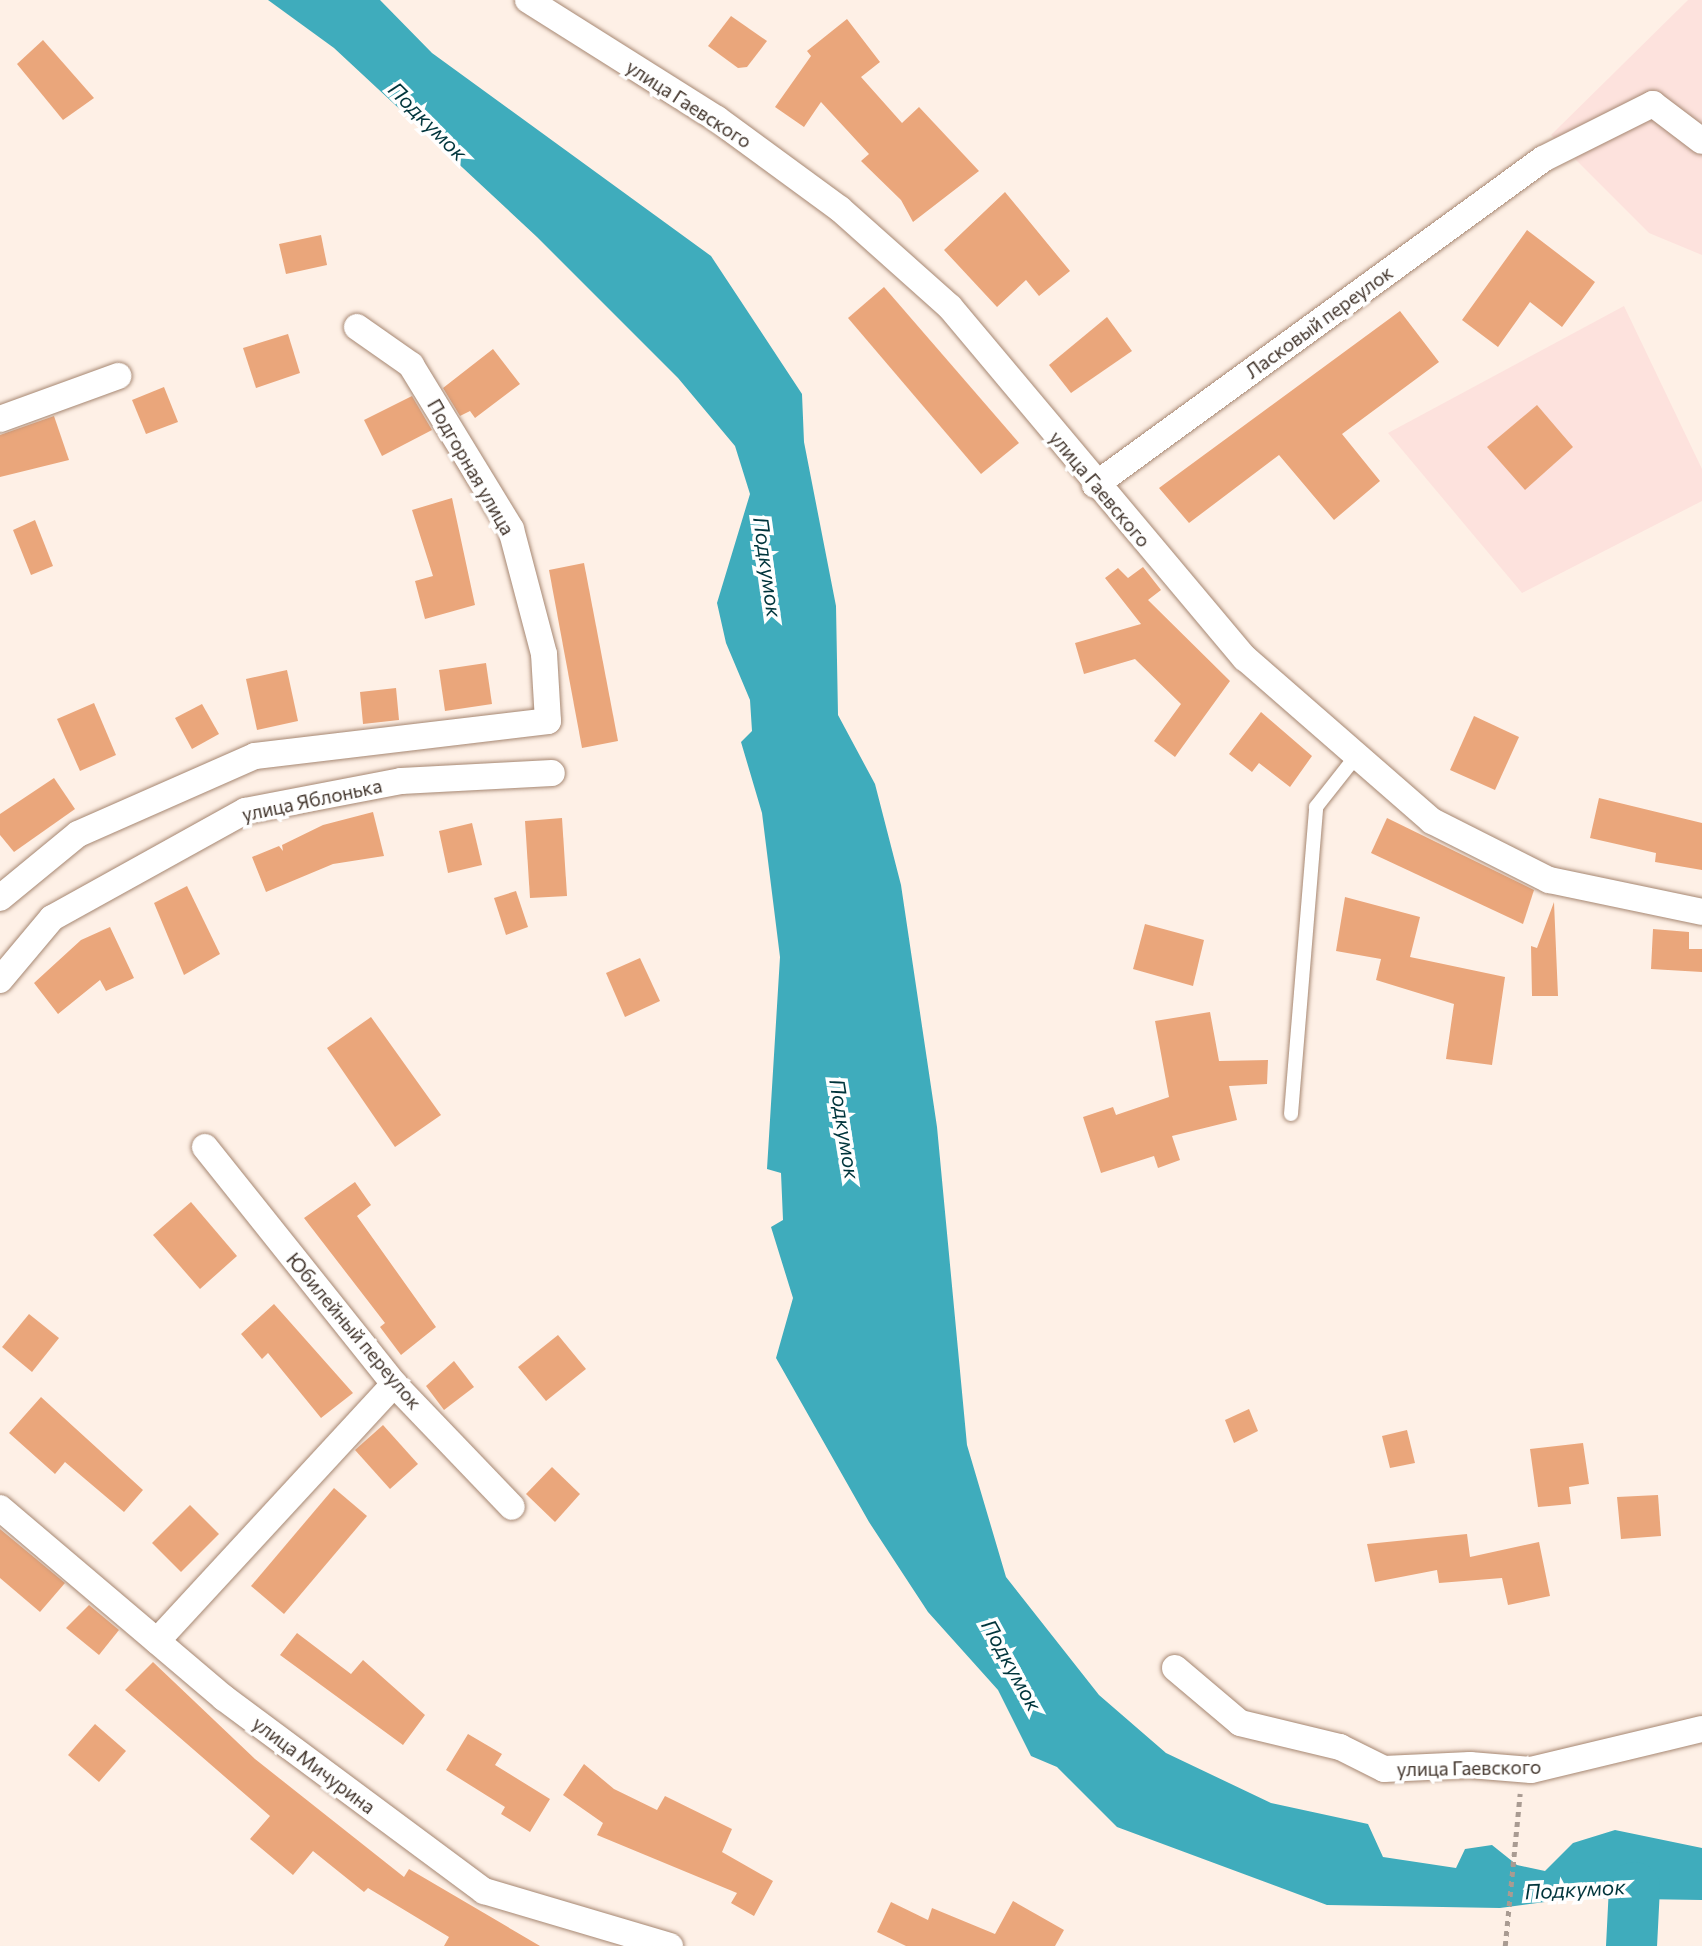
<!DOCTYPE html>
<html>
<head>
<meta charset="utf-8">
<style>
  body { margin:0 }
  #map { position:relative; width:1702px; height:1946px; overflow:hidden; background:#fef0e6; font-family:Commissioner,sans-serif }
  div>[style] { position:absolute }
  .industrial>* { inset:0; background:#fde2dd }
  .water>* { inset:0; background:#3facbc }
  .river>* { height:51px; margin:-25.5px; padding:0 25.5px; transform-origin:25.5px; border-radius:25.5px; background:#3facbc }
  .building>* { inset:0; background:#eaa67b }
  .path>* { height:4.5px; margin-top:-2.25px; transform-origin:0; background:repeating-linear-gradient(90deg,#a99b92 0 5px,transparent 0 10px) }
  .roads { filter:drop-shadow(0 0 2px #a68772) drop-shadow(0 0 2px #a68772) }
  .service>* { height:14px; margin:-7px; padding:0 7px; transform-origin:7px; border-radius:7px; background:#fff }
  .minor>* { height:26px; margin:-13px; padding:0 13px; transform-origin:13px; border-radius:13px; background:#fff }
  span { translate:-50% -50%; white-space:nowrap; text-align:center; line-height:1.15; -webkit-text-stroke:7px #fff; paint-order:stroke }
  .street-label { font-size:19px; color:#41342b }
  .water-label { font-size:21px; color:#00353c; font-style:italic }
</style>
</head>
<body>
<div id="map">
  <div class="industrial">
    <div style="clip-path:polygon(1688px 0,1702px 0,1702px 255px,1649px 233px,1551px 135px)"></div>
    <div style="clip-path:polygon(1624px 306px,1702px 469px,1702px 501px,1522px 593px,1388px 433px)"></div>
  </div>
  <div class="water">
    <div style="clip-path:polygon(268px 0,380px 0,432px 53px,711px 256px,802px 394px,804px 442px,836px 606px,838px 715px,875px 784px,901px 885px,937px 1127px,967px 1445px,1006px 1577px,1099px 1695px,1166px 1753px,1271px 1803px,1368px 1824px,1383px 1857px,1456px 1868px,1465px 1849px,1492px 1845px,1517px 1865px,1545px 1871px,1573px 1843px,1615px 1830px,1702px 1848px,1702px 1900px,1575px 1898px,1500px 1908px,1327px 1905px,1117px 1827px,1057px 1767px,1031px 1756px,998px 1690px,928px 1612px,869px 1522px,776px 1358px,793px 1298px,771px 1227px,783px 1220px,781px 1173px,767px 1169px,780px 957px,762px 813px,741px 742px,752px 731px,750px 700px,726px 643px,717px 603px,750px 494px,735px 446px,678px 378px,537px 237px,334px 48px)"></div>
  </div>
  <div class="river">
    <div style="left:1631px;top:1946px;width:59px;rotate:-87.1deg"></div>
  </div>
  <div class="building">
    <div style="clip-path:polygon(731px 16px,767px 41px,747px 67px,738px 68px,708px 46px)"></div>
    <div style="clip-path:polygon(847px 19px,880px 62px,861px 77px,902px 123px,919px 107px,979px 171px,913px 222px,901px 200px,861px 161px,869px 154px,821px 102px,804px 127px,775px 107px,811px 56px,807px 51px)"></div>
    <div style="clip-path:polygon(43px 40px,94px 98px,63px 120px,17px 64px)"></div>
    <div style="clip-path:polygon(1005px 192px,1070px 271px,1039px 296px,1026px 280px,997px 307px,944px 250px)"></div>
    <div style="clip-path:polygon(1527px 230px,1595px 282px,1562px 327px,1530px 302px,1498px 347px,1462px 320px)"></div>
    <div style="clip-path:polygon(321px 235px,327px 265px,286px 274px,279px 244px)"></div>
    <div style="clip-path:polygon(884px 287px,1019px 443px,981px 474px,848px 318px)"></div>
    <div style="clip-path:polygon(1400px 311px,1439px 362px,1342px 434px,1380px 481px,1334px 520px,1279px 455px,1189px 523px,1159px 488px)"></div>
    <div style="clip-path:polygon(1107px 317px,1132px 351px,1071px 393px,1049px 365px)"></div>
    <div style="clip-path:polygon(288px 334px,300px 373px,256px 388px,243px 348px)"></div>
    <div style="clip-path:polygon(493px 349px,520px 384px,475px 418px,470px 411px,460px 416px,443px 388px)"></div>
    <div style="clip-path:polygon(164px 387px,178px 422px,146px 434px,132px 400px)"></div>
    <div style="clip-path:polygon(412px 396px,432px 430px,382px 456px,364px 420px)"></div>
    <div style="clip-path:polygon(1537px 405px,1573px 447px,1525px 490px,1487px 447px)"></div>
    <div style="clip-path:polygon(54px 416px,69px 460px,0 477px,0 435px)"></div>
    <div style="clip-path:polygon(452px 498px,475px 605px,425px 619px,415px 581px,433px 576px,412px 510px)"></div>
    <div style="clip-path:polygon(35px 520px,53px 566px,31px 575px,13px 530px)"></div>
    <div style="clip-path:polygon(584px 563px,618px 741px,582px 748px,549px 570px)"></div>
    <div style="clip-path:polygon(1143px 567px,1161px 590px,1148px 600px,1230px 681px,1175px 757px,1154px 741px,1181px 704px,1135px 659px,1084px 674px,1075px 643px,1141px 624px,1105px 578px,1118px 568px,1128px 578px)"></div>
    <div style="clip-path:polygon(486px 663px,492px 704px,445px 711px,439px 670px)"></div>
    <div style="clip-path:polygon(287px 670px,298px 721px,257px 730px,246px 679px)"></div>
    <div style="clip-path:polygon(396px 688px,399px 720px,363px 724px,360px 692px)"></div>
    <div style="clip-path:polygon(94px 703px,116px 755px,80px 771px,57px 719px)"></div>
    <div style="clip-path:polygon(202px 704px,219px 734px,192px 749px,175px 718px)"></div>
    <div style="clip-path:polygon(1261px 712px,1312px 756px,1290px 787px,1259px 763px,1252px 772px,1229px 754px)"></div>
    <div style="clip-path:polygon(1474px 716px,1519px 737px,1495px 790px,1450px 770px)"></div>
    <div style="clip-path:polygon(54px 778px,75px 809px,14px 852px,0 835px,0 814px)"></div>
    <div style="clip-path:polygon(1599px 798px,1702px 823px,1702px 870px,1655px 862px,1656px 853px,1590px 838px)"></div>
    <div style="clip-path:polygon(373px 812px,384px 856px,333px 864px,266px 892px,252px 857px,279px 846px,283px 851px,282px 845px,323px 825px)"></div>
    <div style="clip-path:polygon(562px 818px,567px 896px,530px 898px,525px 821px)"></div>
    <div style="clip-path:polygon(1387px 818px,1534px 890px,1523px 924px,1371px 853px)"></div>
    <div style="clip-path:polygon(472px 823px,482px 865px,448px 873px,439px 831px)"></div>
    <div style="clip-path:polygon(187px 886px,220px 954px,184px 975px,154px 903px)"></div>
    <div style="clip-path:polygon(516px 891px,528px 927px,506px 935px,494px 898px)"></div>
    <div style="clip-path:polygon(1345px 897px,1420px 917px,1410px 957px,1505px 977px,1492px 1065px,1446px 1059px,1454px 1004px,1376px 980px,1381px 959px,1336px 951px)"></div>
    <div style="clip-path:polygon(1554px 902px,1558px 996px,1532px 996px,1531px 946px,1537px 948px)"></div>
    <div style="clip-path:polygon(1145px 924px,1204px 940px,1193px 986px,1133px 969px)"></div>
    <div style="clip-path:polygon(110px 927px,134px 978px,106px 991px,100px 980px,58px 1014px,34px 983px,81px 940px)"></div>
    <div style="clip-path:polygon(1653px 929px,1689px 932px,1689px 949px,1702px 949px,1702px 972px,1651px 969px)"></div>
    <div style="clip-path:polygon(640px 958px,660px 1001px,625px 1017px,606px 973px)"></div>
    <div style="clip-path:polygon(1210px 1012px,1219px 1061px,1268px 1060px,1267px 1084px,1229px 1086px,1237px 1120px,1172px 1136px,1180px 1160px,1158px 1168px,1154px 1156px,1101px 1173px,1083px 1117px,1113px 1107px,1116px 1115px,1169px 1097px,1155px 1021px)"></div>
    <div style="clip-path:polygon(371px 1017px,441px 1115px,395px 1147px,327px 1048px)"></div>
    <div style="clip-path:polygon(355px 1182px,371px 1205px,357px 1216px,436px 1327px,401px 1355px,380px 1327px,385px 1323px,304px 1218px)"></div>
    <div style="clip-path:polygon(191px 1202px,237px 1256px,200px 1289px,153px 1235px)"></div>
    <div style="clip-path:polygon(274px 1304px,353px 1393px,321px 1418px,268px 1353px,262px 1359px,241px 1334px)"></div>
    <div style="clip-path:polygon(29px 1314px,59px 1338px,32px 1372px,2px 1347px)"></div>
    <div style="clip-path:polygon(558px 1335px,586px 1369px,546px 1401px,518px 1367px)"></div>
    <div style="clip-path:polygon(454px 1361px,474px 1387px,444px 1410px,426px 1386px)"></div>
    <div style="clip-path:polygon(41px 1397px,143px 1490px,124px 1512px,65px 1462px,55px 1474px,9px 1433px)"></div>
    <div style="clip-path:polygon(1249px 1409px,1258px 1431px,1234px 1443px,1225px 1420px)"></div>
    <div style="clip-path:polygon(383px 1425px,418px 1464px,390px 1489px,355px 1450px)"></div>
    <div style="clip-path:polygon(1407px 1430px,1415px 1463px,1390px 1468px,1382px 1436px)"></div>
    <div style="clip-path:polygon(1583px 1443px,1589px 1484px,1569px 1487px,1571px 1504px,1538px 1507px,1530px 1449px)"></div>
    <div style="clip-path:polygon(552px 1467px,580px 1494px,555px 1522px,526px 1494px)"></div>
    <div style="clip-path:polygon(334px 1488px,367px 1516px,284px 1614px,251px 1586px)"></div>
    <div style="clip-path:polygon(1658px 1495px,1661px 1536px,1621px 1539px,1617px 1497px)"></div>
    <div style="clip-path:polygon(190px 1505px,219px 1534px,181px 1572px,152px 1543px)"></div>
    <div style="clip-path:polygon(0 1529px,65px 1583px,40px 1612px,0 1578px)"></div>
    <div style="clip-path:polygon(1467px 1534px,1470px 1557px,1539px 1542px,1550px 1596px,1508px 1605px,1502px 1578px,1439px 1583px,1437px 1570px,1375px 1582px,1367px 1544px)"></div>
    <div style="clip-path:polygon(89px 1605px,119px 1630px,99px 1655px,66px 1628px)"></div>
    <div style="clip-path:polygon(297px 1633px,351px 1674px,363px 1660px,425px 1715px,403px 1745px,280px 1655px)"></div>
    <div style="clip-path:polygon(153px 1662px,255px 1759px,404px 1877px,409px 1869px,540px 1946px,444px 1946px,449px 1937px,368px 1888px,364px 1892px,313px 1851px,293px 1875px,250px 1839px,270px 1816px,125px 1690px)"></div>
    <div style="clip-path:polygon(95px 1724px,126px 1751px,99px 1782px,68px 1755px)"></div>
    <div style="clip-path:polygon(468px 1734px,502px 1754px,495px 1765px,550px 1799px,530px 1832px,501px 1814px,505px 1807px,446px 1770px)"></div>
    <div style="clip-path:polygon(584px 1764px,614px 1789px,657px 1810px,665px 1796px,732px 1829px,722px 1852px,773px 1881px,754px 1916px,731px 1903px,737px 1893px,597px 1835px,603px 1823px,563px 1795px)"></div>
    <div style="clip-path:polygon(1013px 1901px,1064px 1930px,1055px 1946px,906px 1946px,877px 1932px,891px 1902px,928px 1920px,932px 1908px,995px 1934px)"></div>
  </div>
  <div class="path">
    <div style="left:1505px;top:1946px;width:153px;rotate:-84.4deg"></div>
  </div>
  <div class="roads">
    <div class="service">
      <div style="left:1291px;top:1114px;width:308px;rotate:-85.3deg"></div>
      <div style="left:1316px;top:807px;width:66px;rotate:-51.7deg"></div>
    </div>
    <div class="minor">
      <div style="left:528px;top:0;width:223px;rotate:32.2deg"></div>
      <div style="left:717px;top:119px;width:152px;rotate:36.2deg"></div>
      <div style="left:840px;top:209px;width:147px;rotate:41.7deg"></div>
      <div style="left:950px;top:307px;width:459px;rotate:50deg"></div>
      <div style="left:1245px;top:658px;width:248px;rotate:41.1deg"></div>
      <div style="left:1432px;top:821px;width:131px;rotate:26.8deg"></div>
      <div style="left:1549px;top:880px;width:156px;rotate:11.8deg"></div>
      <div style="left:0;top:419px;width:126px;rotate:-20deg"></div>
      <div style="left:1095px;top:485px;width:554px;rotate:-36.04deg"></div>
      <div style="left:1543px;top:159px;width:123px;rotate:-26.6deg"></div>
      <div style="left:1653px;top:104px;width:61px;rotate:37.1deg"></div>
      <div style="left:0;top:898px;width:101px;rotate:-39.4deg"></div>
      <div style="left:78px;top:834px;width:193px;rotate:-23.8deg"></div>
      <div style="left:255px;top:756px;width:295px;rotate:-6.8deg"></div>
      <div style="left:548px;top:721px;width:67px;rotate:-93.4deg"></div>
      <div style="left:544px;top:654px;width:129px;rotate:-104.8deg"></div>
      <div style="left:511px;top:529px;width:192px;rotate:-121.4deg"></div>
      <div style="left:411px;top:365px;width:66px;rotate:-144.9deg"></div>
      <div style="left:0;top:980px;width:81px;rotate:-50deg"></div>
      <div style="left:52px;top:918px;width:221px;rotate:-29deg"></div>
      <div style="left:245px;top:811px;width:159px;rotate:-10.9deg"></div>
      <div style="left:401px;top:781px;width:151px;rotate:-3deg"></div>
      <div style="left:205px;top:1147px;width:303px;rotate:51.4deg"></div>
      <div style="left:394px;top:1384px;width:170px;rotate:46.2deg"></div>
      <div style="left:0;top:1508px;width:294px;rotate:40.3deg"></div>
      <div style="left:224px;top:1698px;width:324px;rotate:36.6deg"></div>
      <div style="left:484px;top:1891px;width:194px;rotate:16.5deg"></div>
      <div style="left:157px;top:1641px;width:350px;rotate:-47.3deg"></div>
      <div style="left:1175px;top:1668px;width:85px;rotate:40.2deg"></div>
      <div style="left:1240px;top:1723px;width:103px;rotate:13.5deg"></div>
      <div style="left:1340px;top:1747px;width:49px;rotate:26.6deg"></div>
      <div style="left:1384px;top:1769px;width:86px;rotate:-2.7deg"></div>
      <div style="left:1470px;top:1765px;width:61px;rotate:4.7deg"></div>
      <div style="left:1531px;top:1770px;width:176px;rotate:-13.5deg"></div>
    </div>
  </div>
  <div class="street-label">
    <span style="left:689px;top:104px;rotate:33deg">улица Гаевского</span>
    <span style="left:1319px;top:322px;rotate:-36deg">Ласковый переулок</span>
    <span style="left:471px;top:467px;rotate:60deg">Подгорная улица</span>
    <span style="left:1100px;top:489px;rotate:50deg">улица Гаевского</span>
    <span style="left:312px;top:800px;rotate:-12deg">улица Яблонька</span>
    <span style="left:354px;top:1331px;rotate:50deg">Юбилейный переулок</span>
    <span style="left:314px;top:1765px;rotate:37deg">улица Мичурина</span>
    <span style="left:1469px;top:1768px;rotate:-1deg">улица Гаевского</span>
  </div>
  <div class="water-label">
    <span style="left:428px;top:121px;rotate:45deg">Подкумок</span>
    <span style="left:768px;top:567px;rotate:82deg">Подкумок</span>
    <span style="left:845px;top:1129px;rotate:81deg">Подкумок</span>
    <span style="left:1012px;top:1665px;rotate:61deg">Подкумок</span>
    <span style="left:1575px;top:1889px;rotate:-3deg">Подкумок</span>
  </div>
</div>
</body>
</html>
